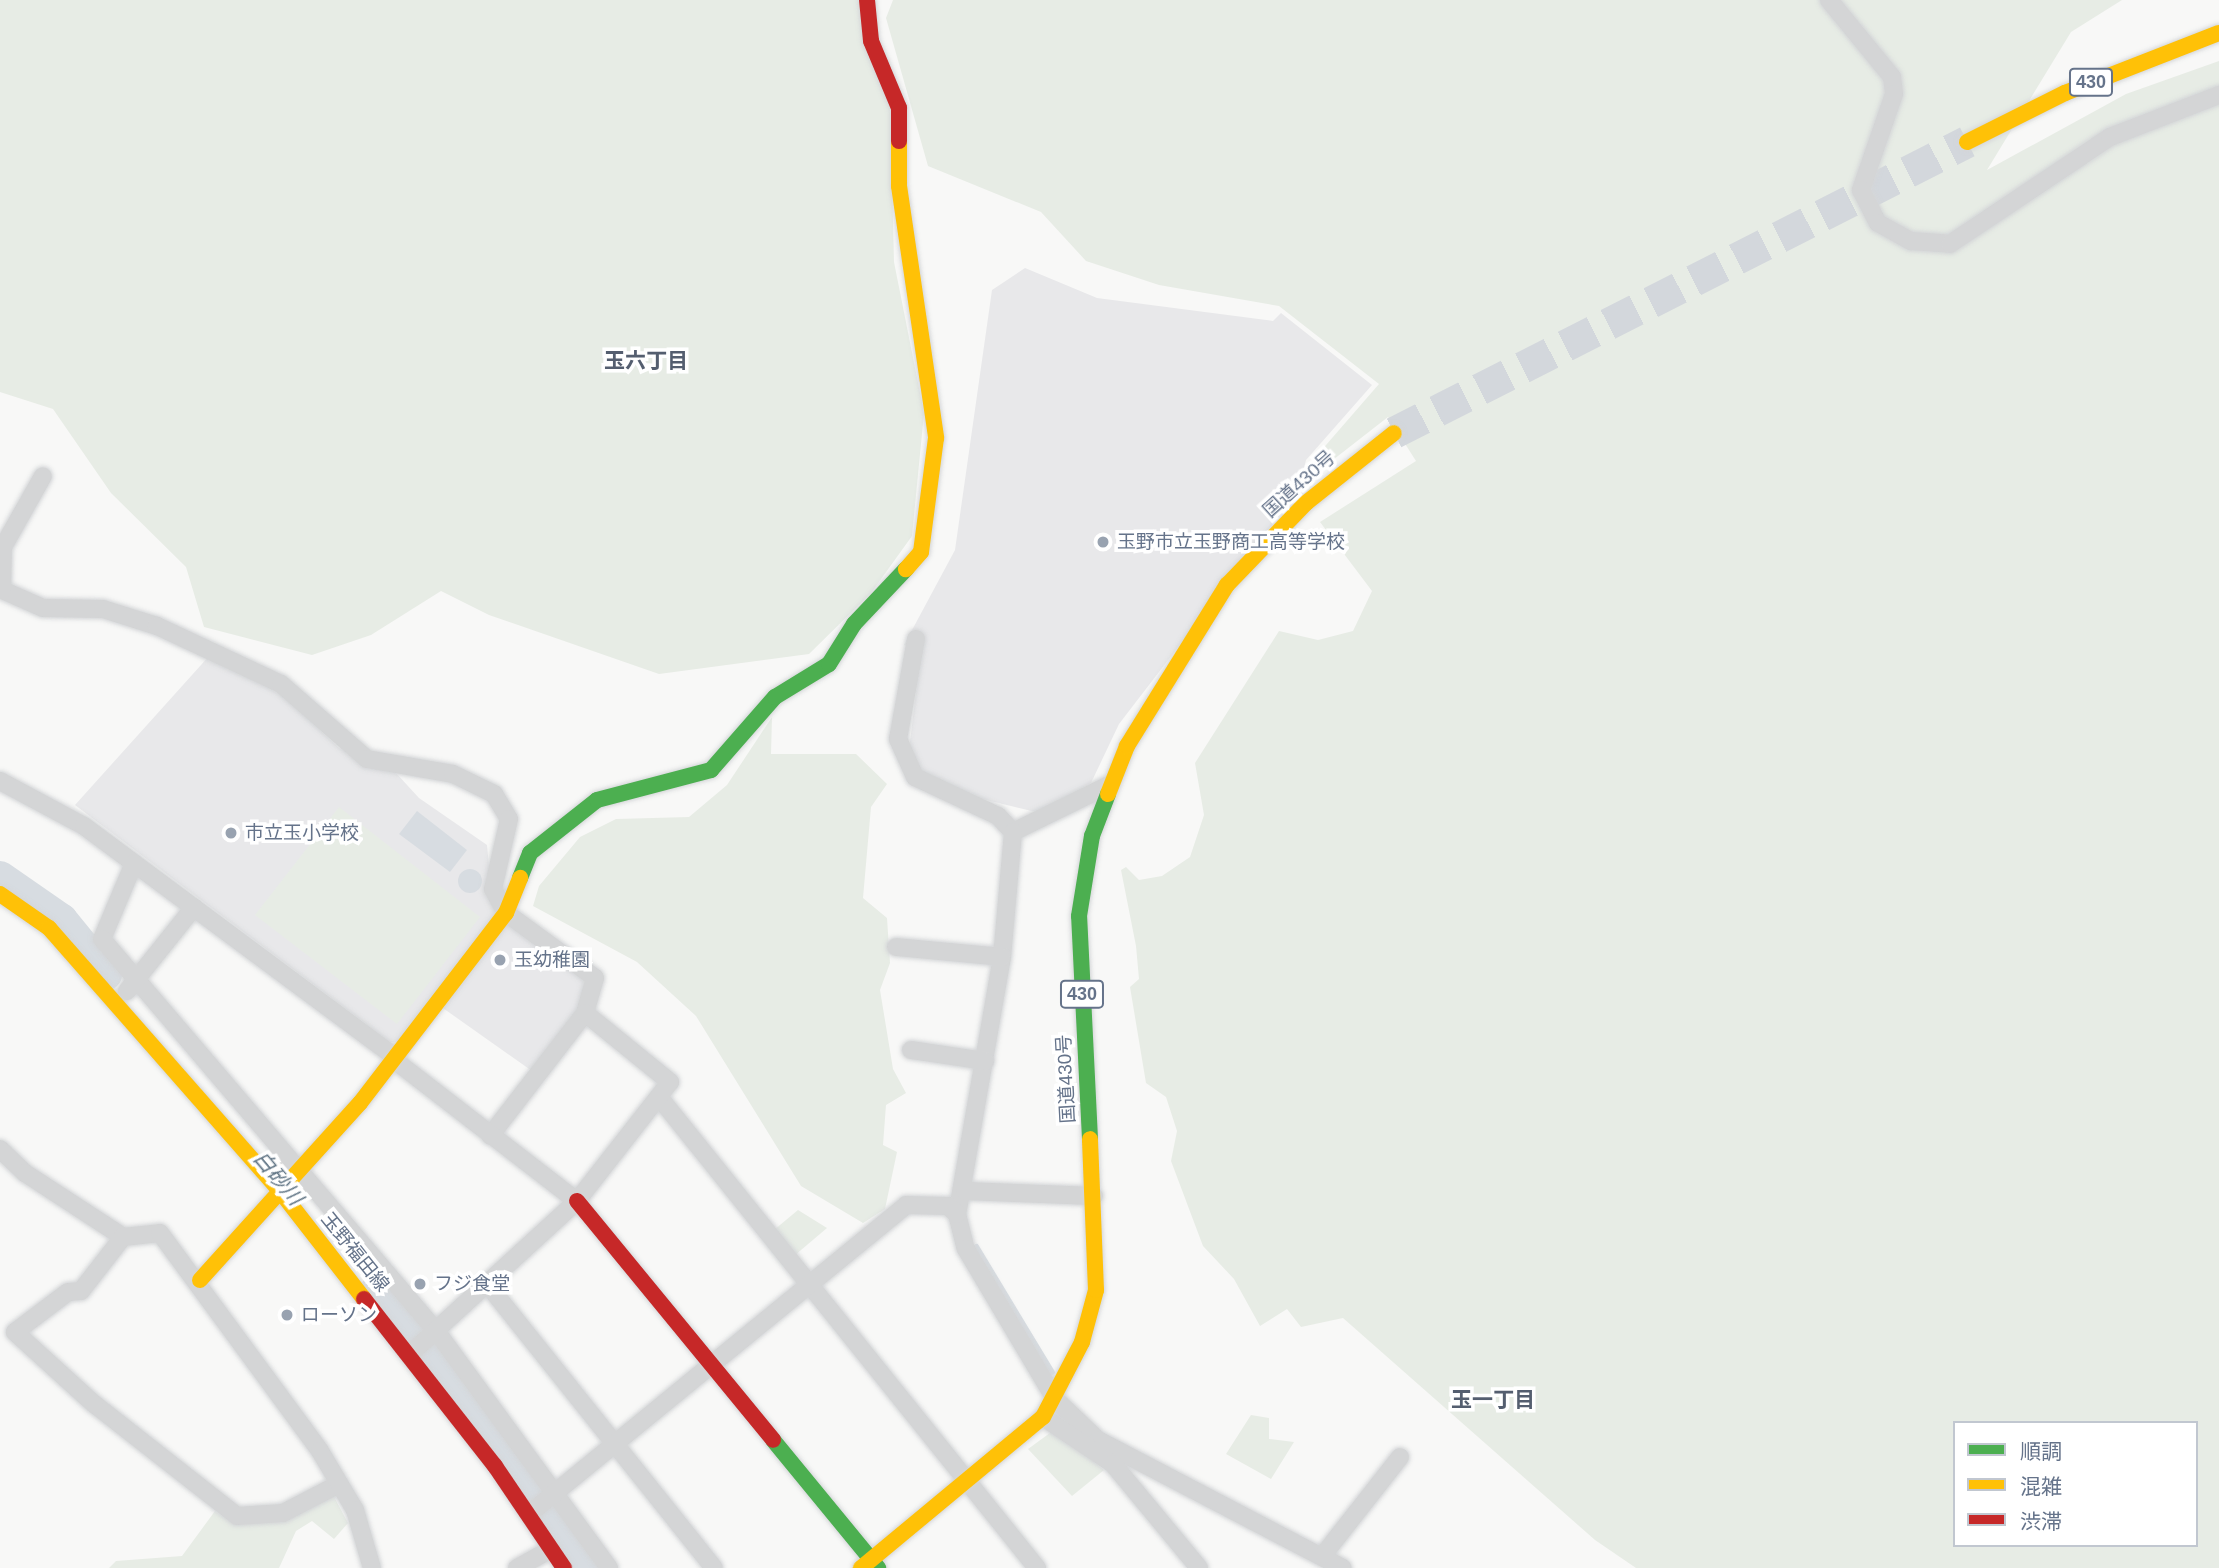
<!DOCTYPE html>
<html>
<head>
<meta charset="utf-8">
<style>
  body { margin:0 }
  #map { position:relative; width:2219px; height:1568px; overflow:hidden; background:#f8f8f7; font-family:Helvetica,"Noto Sans JP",sans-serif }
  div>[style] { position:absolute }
  .built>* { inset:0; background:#e8e8ea }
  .green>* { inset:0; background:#e7ece5 }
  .water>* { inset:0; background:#d7dce1 }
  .round { border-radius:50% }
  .stream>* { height:5px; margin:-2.5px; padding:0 2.5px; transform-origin:2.5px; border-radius:2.5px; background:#d7dce1 }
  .river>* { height:32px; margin:-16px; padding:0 16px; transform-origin:16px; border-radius:16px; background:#d7dce1 }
  .highway-tunnel>* { height:32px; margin-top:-16px; transform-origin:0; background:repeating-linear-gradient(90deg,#d3d7dc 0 32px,transparent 0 48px) }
  .roads { filter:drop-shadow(0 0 2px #d4d6d8) drop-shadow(0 0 2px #d4d6d8) }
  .street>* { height:18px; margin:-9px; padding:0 9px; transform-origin:9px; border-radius:9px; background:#d4d5d6 }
  .fast>* { height:16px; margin:-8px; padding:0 8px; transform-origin:8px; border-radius:8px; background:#4caf50 }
  .slow>* { height:16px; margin:-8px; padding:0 8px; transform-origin:8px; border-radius:8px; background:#ffc107 }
  .jam>* { height:16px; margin:-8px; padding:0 8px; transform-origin:8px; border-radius:8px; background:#c62828 }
  .dots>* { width:19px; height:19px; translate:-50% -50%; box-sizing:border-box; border:4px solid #fff; border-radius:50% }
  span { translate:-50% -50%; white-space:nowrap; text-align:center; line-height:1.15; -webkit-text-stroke:7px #fff; paint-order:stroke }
  .shield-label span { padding:2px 5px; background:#fff; border:2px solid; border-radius:5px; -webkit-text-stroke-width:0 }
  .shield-label { font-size:18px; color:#65738a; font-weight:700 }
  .street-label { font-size:19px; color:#65738a }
  .poi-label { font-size:19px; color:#65738a }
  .left { translate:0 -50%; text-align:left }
  .neighbourhood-label { font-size:21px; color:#545e6f; font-weight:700 }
  .water-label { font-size:21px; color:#617585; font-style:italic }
  .legend { position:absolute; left:1953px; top:1421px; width:245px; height:126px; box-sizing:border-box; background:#fff; border:2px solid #c1c7d0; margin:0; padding:9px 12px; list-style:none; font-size:21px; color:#65738a }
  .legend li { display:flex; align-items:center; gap:14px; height:35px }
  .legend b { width:35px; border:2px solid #c1c7d0 }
</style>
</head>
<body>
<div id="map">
  <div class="built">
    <div style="clip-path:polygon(1025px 268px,1097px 298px,1273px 321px,1281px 313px,1372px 385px,1306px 460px,1299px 490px,1119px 724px,1091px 783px,1040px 813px,962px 794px,920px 772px,909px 750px,921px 650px,904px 645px,955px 550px,992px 290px)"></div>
    <div style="clip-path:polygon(210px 655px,280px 693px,339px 748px,396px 773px,419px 798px,487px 845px,491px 888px,500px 907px,400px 1042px,390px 1042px,75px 805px)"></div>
    <div style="clip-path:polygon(507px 923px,587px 977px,577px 1016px,532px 1071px,440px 1006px)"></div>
  </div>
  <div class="green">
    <div style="clip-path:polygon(0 0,858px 0,890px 99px,894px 262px,924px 413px,912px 536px,871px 593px,809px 654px,659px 674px,489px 615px,441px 591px,371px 635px,312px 655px,204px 627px,186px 567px,111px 493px,53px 409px,0 392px)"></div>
    <div style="clip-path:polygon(evenodd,893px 0,2122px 0,2071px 32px,1987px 170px,2126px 94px,2219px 61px,2219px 1568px,1636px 1568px,1595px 1540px,1343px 1318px,1301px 1327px,1287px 1309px,1260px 1326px,1234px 1279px,1203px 1246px,1171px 1161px,1177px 1131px,1166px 1097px,1146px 1083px,1130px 987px,1139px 979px,1136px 946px,1121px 870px,1126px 867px,1139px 880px,1162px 876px,1190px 857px,1204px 815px,1195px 763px,1279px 631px,1318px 640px,1353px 631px,1372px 591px,1320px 522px,1416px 461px,1388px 417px,1320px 470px,1313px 460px,1379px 384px,1279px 306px,1159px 285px,1086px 261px,1041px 212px,928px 166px,886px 18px,893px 0,1955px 1423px,2196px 1423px,2196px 1545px,1955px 1545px,1955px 1423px)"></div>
    <div style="clip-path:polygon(772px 717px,771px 754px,856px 754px,887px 784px,871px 807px,863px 898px,887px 918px,890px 963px,880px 990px,893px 1069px,906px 1093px,886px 1105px,883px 1145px,897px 1152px,885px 1209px,863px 1223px,801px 1186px,696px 1016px,637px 962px,533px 906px,539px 886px,580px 837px,616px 819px,689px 817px,727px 785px)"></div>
    <div style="clip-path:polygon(339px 807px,480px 917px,397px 1024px,255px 915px)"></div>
    <div style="clip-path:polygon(798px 1210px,827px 1228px,794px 1256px,774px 1230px)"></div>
    <div style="clip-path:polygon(1251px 1415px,1269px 1418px,1269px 1439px,1294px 1442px,1271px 1479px,1226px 1454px)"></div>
    <div style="clip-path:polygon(1054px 1430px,1104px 1470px,1072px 1496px,1028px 1449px)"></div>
    <div style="clip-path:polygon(332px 1493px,348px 1523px,334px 1539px,312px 1521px,296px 1531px,279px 1568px,109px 1568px,116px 1561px,182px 1556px,215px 1511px,236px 1525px,267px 1522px)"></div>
  </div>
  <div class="water">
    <div style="clip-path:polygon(417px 811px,467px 850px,450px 872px,399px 834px)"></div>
    <div class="round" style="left:458px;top:869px;width:24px;height:24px"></div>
  </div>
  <div class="stream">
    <div style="left:976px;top:1246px;width:147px;rotate:58.9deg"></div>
  </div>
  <div class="river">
    <div style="left:0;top:877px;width:75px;rotate:34.7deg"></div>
    <div style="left:62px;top:920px;width:70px;rotate:50.8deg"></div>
    <div style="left:375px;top:1292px;width:262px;rotate:52.1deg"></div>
    <div style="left:544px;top:1511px;width:69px;rotate:55.6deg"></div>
  </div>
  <div class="highway-tunnel">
    <div style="left:1394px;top:433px;width:643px;rotate:-26.92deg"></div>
  </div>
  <div class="roads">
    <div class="street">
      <div style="left:1829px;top:0;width:99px;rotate:50.7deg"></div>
      <div style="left:1892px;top:77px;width:17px;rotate:83deg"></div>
      <div style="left:1894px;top:94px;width:102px;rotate:109deg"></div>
      <div style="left:1861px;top:190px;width:37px;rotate:63deg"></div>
      <div style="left:1878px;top:223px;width:38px;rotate:29deg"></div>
      <div style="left:1911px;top:241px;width:39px;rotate:4deg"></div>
      <div style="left:1950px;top:244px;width:192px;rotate:-33.8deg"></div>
      <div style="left:2110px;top:137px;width:117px;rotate:-21.1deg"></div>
      <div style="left:0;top:589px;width:47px;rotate:23.8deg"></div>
      <div style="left:43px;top:608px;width:60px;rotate:1deg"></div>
      <div style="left:103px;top:609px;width:57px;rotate:17.5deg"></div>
      <div style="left:157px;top:626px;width:137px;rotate:25.1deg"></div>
      <div style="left:281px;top:684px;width:114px;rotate:41.1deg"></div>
      <div style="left:367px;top:759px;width:87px;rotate:9.9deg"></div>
      <div style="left:453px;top:774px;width:46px;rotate:26deg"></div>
      <div style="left:494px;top:794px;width:29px;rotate:59deg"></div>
      <div style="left:509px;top:819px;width:72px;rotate:102.9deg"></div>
      <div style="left:493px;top:889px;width:27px;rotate:62deg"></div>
      <div style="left:506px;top:913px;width:110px;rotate:36.1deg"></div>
      <div style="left:595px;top:978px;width:36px;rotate:106deg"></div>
      <div style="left:585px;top:1013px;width:155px;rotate:127.7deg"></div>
      <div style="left:2px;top:590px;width:43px;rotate:-88.7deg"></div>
      <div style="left:3px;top:547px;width:81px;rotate:-60.6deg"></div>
      <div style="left:916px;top:639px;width:102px;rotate:100.2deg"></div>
      <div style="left:898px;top:739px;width:42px;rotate:65.9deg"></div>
      <div style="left:915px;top:777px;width:92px;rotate:25.2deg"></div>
      <div style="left:998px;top:816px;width:22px;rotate:47deg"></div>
      <div style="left:1013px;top:832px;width:107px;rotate:-26.1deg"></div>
      <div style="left:0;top:781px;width:95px;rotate:28.2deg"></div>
      <div style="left:84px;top:826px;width:387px;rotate:36.6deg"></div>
      <div style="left:1013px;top:832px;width:125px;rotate:95deg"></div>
      <div style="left:1002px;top:957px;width:261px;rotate:99.9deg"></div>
      <div style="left:957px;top:1214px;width:36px;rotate:76deg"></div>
      <div style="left:966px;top:1249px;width:174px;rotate:59.3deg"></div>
      <div style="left:1055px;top:1399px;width:59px;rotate:43.6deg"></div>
      <div style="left:1098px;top:1440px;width:276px;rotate:27.6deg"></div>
      <div style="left:134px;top:863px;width:82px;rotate:112.8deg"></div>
      <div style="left:102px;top:939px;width:516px;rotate:49.56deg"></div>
      <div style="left:437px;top:1332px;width:292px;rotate:53.9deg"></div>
      <div style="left:896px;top:947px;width:106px;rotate:5.4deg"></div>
      <div style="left:127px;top:991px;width:107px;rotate:-51.4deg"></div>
      <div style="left:911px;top:1050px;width:75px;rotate:8.5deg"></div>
      <div style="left:393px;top:1059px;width:232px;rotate:37.7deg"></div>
      <div style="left:659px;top:1097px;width:604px;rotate:51.25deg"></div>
      <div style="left:0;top:1149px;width:35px;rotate:44deg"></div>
      <div style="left:25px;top:1173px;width:117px;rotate:33.1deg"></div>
      <div style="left:965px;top:1191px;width:129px;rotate:2.2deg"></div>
      <div style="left:488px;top:1285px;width:362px;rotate:51.4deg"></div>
      <div style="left:410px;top:1354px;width:226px;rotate:-42.5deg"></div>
      <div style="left:577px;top:1201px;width:151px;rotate:-52deg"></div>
      <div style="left:670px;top:1082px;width:109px;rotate:-140.9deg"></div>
      <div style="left:1043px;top:1417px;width:84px;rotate:33.9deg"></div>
      <div style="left:1113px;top:1464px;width:135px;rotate:50.4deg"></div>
      <div style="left:339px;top:1484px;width:63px;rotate:152.6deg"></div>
      <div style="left:283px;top:1513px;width:46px;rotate:176.3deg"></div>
      <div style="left:237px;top:1516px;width:182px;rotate:-141.9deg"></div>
      <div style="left:94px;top:1404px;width:107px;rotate:-137.7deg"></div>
      <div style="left:15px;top:1332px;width:66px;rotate:-37deg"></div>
      <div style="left:68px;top:1292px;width:13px;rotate:-4deg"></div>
      <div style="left:81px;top:1291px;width:68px;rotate:-52.1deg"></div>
      <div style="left:123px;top:1237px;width:37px;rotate:-6deg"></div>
      <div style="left:160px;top:1233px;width:270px;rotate:53.7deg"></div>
      <div style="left:320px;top:1451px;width:69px;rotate:59.3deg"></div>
      <div style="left:355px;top:1510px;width:60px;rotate:73.7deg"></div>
      <div style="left:529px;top:1514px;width:487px;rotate:-39.3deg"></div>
      <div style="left:906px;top:1205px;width:42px;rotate:1.4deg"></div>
      <div style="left:948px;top:1206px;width:12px;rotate:42deg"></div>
      <div style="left:1324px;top:1554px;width:123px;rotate:-51.9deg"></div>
      <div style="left:517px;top:1568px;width:39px;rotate:-29deg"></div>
    </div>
    <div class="fast">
      <div style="left:520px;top:878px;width:27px;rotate:-68deg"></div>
      <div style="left:530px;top:853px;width:85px;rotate:-38.3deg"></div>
      <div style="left:597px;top:800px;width:118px;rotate:-14.7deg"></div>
      <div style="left:711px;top:770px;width:97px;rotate:-48.8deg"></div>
      <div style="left:775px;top:697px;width:63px;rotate:-31.4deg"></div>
      <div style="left:829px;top:664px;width:47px;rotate:-58deg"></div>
      <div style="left:854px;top:624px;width:76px;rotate:-46.6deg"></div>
      <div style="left:1090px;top:1139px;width:223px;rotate:-92.8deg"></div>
      <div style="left:1079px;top:916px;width:81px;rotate:-80.8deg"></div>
      <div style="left:1092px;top:836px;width:45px;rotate:-69.1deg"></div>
      <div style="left:773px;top:1440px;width:166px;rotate:50.6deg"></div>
    </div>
    <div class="slow">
      <div style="left:899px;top:141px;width:45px;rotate:90deg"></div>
      <div style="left:899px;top:186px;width:255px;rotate:81.6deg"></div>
      <div style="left:936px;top:438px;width:115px;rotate:97.5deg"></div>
      <div style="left:921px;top:552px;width:23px;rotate:131deg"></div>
      <div style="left:1967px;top:142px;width:110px;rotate:-26.6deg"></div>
      <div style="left:2065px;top:93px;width:165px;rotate:-21.3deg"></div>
      <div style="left:1108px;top:794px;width:52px;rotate:-68.4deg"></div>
      <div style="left:1127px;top:746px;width:190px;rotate:-58.2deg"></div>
      <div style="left:1227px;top:585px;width:114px;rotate:-46.1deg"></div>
      <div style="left:1306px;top:503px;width:112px;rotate:-38.5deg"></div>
      <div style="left:0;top:894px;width:60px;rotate:34.8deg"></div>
      <div style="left:49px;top:928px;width:350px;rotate:48.7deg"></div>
      <div style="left:280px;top:1191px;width:137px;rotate:52.1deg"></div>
      <div style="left:200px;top:1280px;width:239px;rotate:-47.9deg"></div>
      <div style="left:360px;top:1103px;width:240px;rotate:-52.5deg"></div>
      <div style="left:506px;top:913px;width:38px;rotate:-68deg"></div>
      <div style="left:861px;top:1568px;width:236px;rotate:-39.7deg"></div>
      <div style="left:1043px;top:1417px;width:85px;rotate:-62.5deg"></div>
      <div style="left:1082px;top:1342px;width:54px;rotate:-74.9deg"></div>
      <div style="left:1096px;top:1290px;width:151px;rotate:-92.3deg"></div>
    </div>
    <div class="jam">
      <div style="left:867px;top:0;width:41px;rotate:84.4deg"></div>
      <div style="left:871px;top:41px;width:73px;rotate:67.3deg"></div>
      <div style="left:899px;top:108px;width:33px;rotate:90deg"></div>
      <div style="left:577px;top:1201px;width:309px;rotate:50.6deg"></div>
      <div style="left:364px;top:1299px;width:212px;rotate:51.9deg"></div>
      <div style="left:495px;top:1466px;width:123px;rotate:55.9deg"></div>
    </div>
  </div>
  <div class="dots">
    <div style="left:1103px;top:542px;background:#98a2b0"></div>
    <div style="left:231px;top:833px;background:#98a2b0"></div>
    <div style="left:500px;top:960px;background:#98a2b0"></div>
    <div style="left:420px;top:1284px;background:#98a2b0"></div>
    <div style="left:287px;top:1315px;background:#98a2b0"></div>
  </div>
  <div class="shield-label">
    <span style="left:2091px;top:82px">430</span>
    <span style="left:1082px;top:994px">430</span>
  </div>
  <div class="street-label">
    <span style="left:1299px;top:484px;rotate:-42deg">国道430号</span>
    <span style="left:1066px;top:1079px;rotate:-93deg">国道430号</span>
    <span style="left:355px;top:1252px;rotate:51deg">玉野福田線</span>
  </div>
  <div class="poi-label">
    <span class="left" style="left:1117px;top:542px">玉野市立玉野商工高等学校</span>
    <span class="left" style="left:245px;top:833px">市立玉小学校</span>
    <span class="left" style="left:514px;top:960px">玉幼稚園</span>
    <span class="left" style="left:434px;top:1284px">フジ食堂</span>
    <span class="left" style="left:301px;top:1315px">ローソン</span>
  </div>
  <div class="neighbourhood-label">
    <span style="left:646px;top:361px">玉六丁目</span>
    <span style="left:1493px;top:1400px">玉一丁目</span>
  </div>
  <div class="water-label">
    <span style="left:278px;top:1178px;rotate:50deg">白砂川</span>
  </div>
  <ul class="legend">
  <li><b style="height:9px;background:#4caf50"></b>順調</li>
  <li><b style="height:9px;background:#ffc107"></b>混雑</li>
  <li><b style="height:9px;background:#c62828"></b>渋滞</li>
  </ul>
</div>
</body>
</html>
